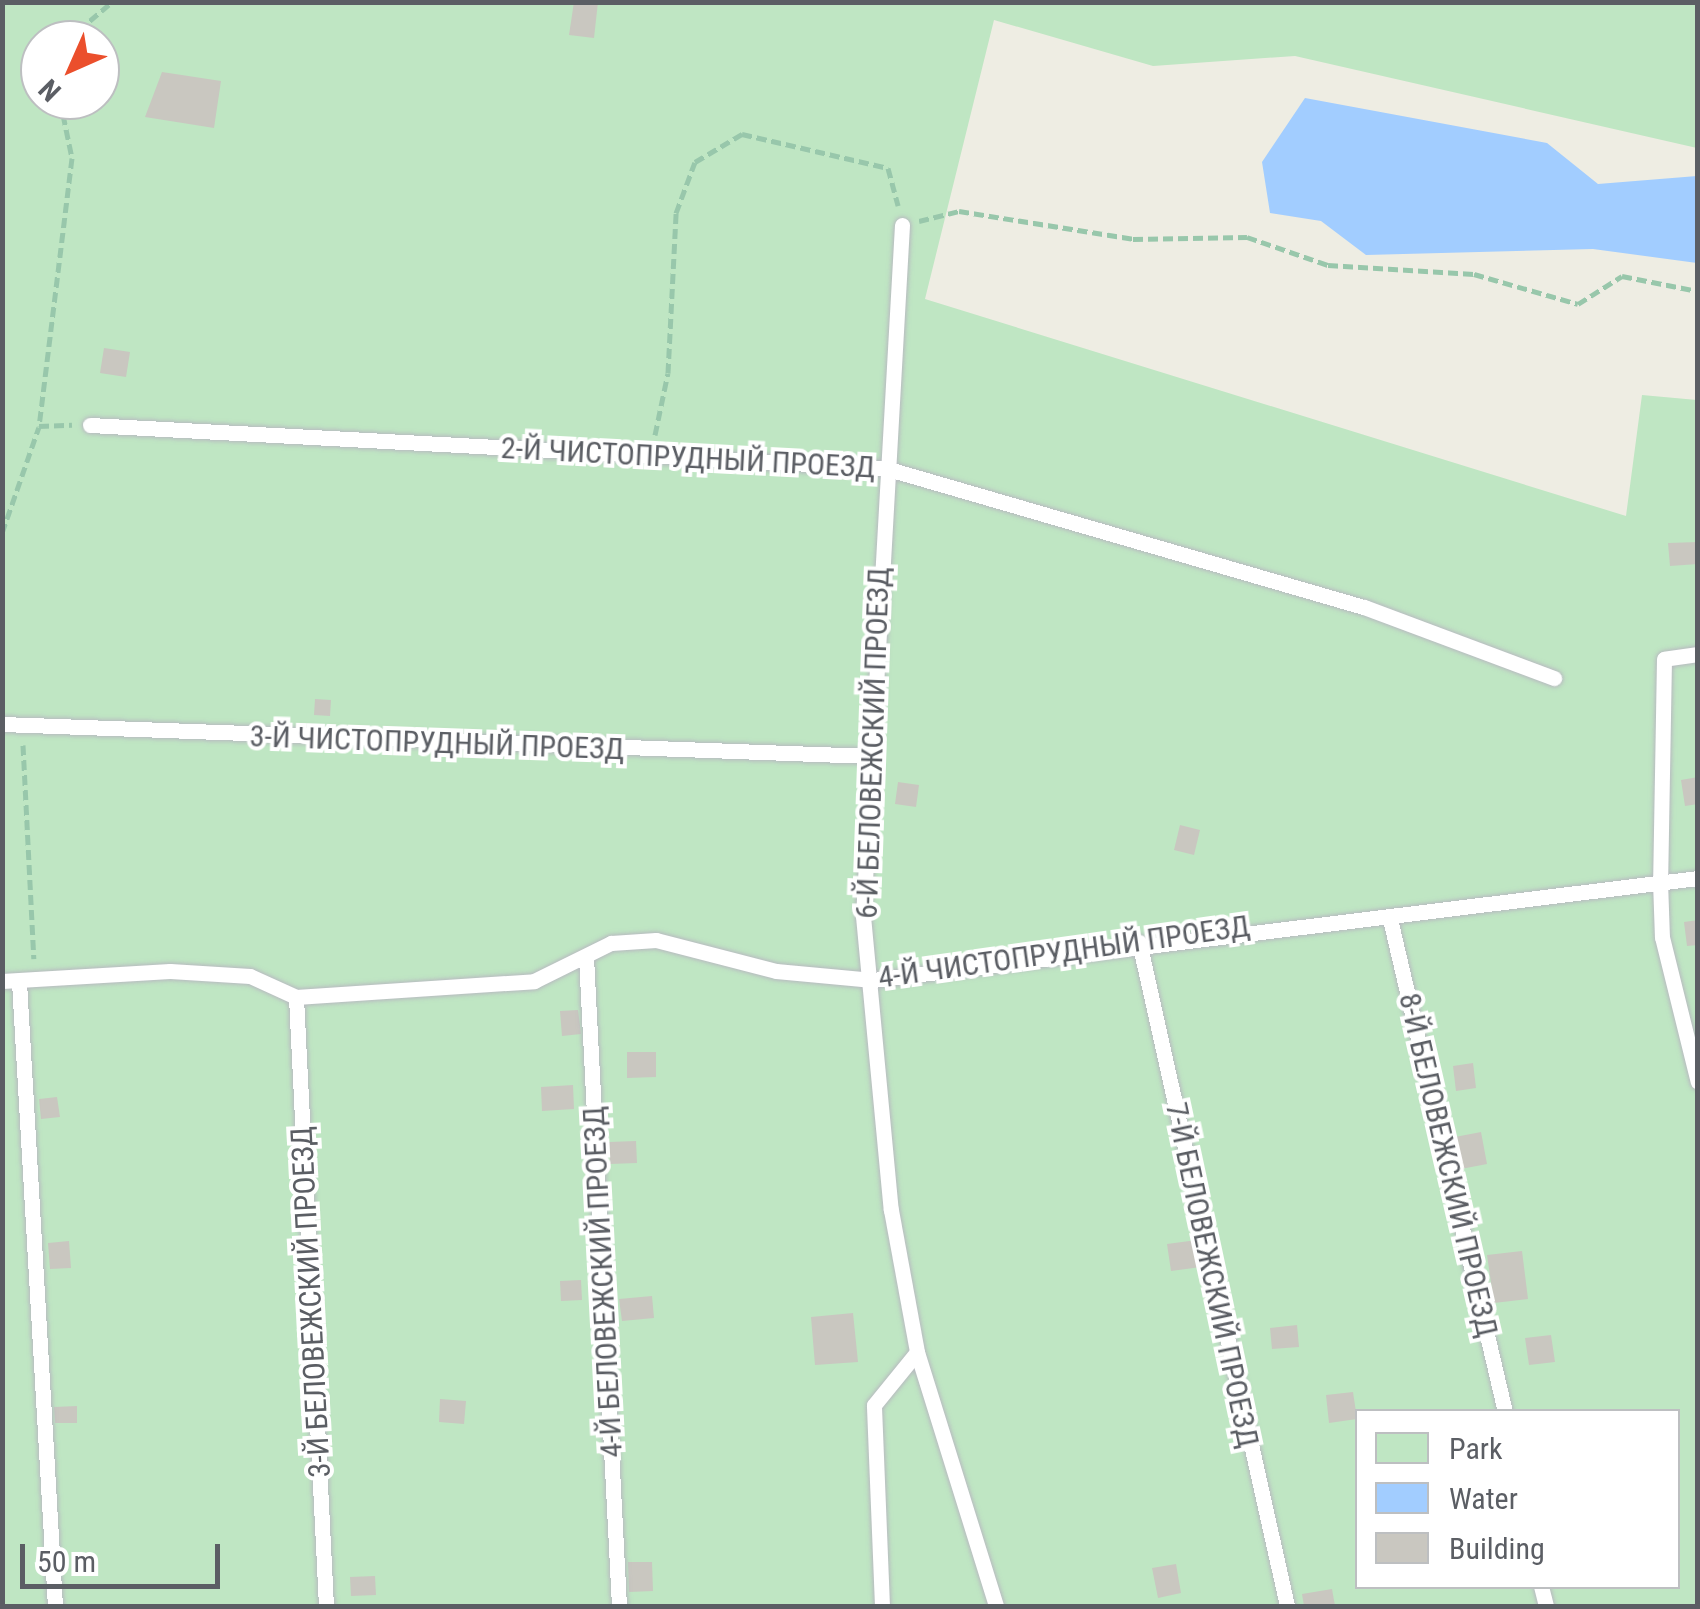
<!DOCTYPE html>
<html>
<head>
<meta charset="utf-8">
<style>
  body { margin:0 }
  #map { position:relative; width:1700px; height:1609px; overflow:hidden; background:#eeede3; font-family:"Roboto Condensed",sans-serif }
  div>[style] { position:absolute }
  .green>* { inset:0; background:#bfe6c3 }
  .water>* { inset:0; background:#a2cdff }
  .building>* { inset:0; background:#c9c7c0 }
  .path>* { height:5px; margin-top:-2.5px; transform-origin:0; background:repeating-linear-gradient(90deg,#98c7ab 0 10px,transparent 0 15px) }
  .roads { filter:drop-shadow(0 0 2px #b8bac0) drop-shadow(0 0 2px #b8bac0) }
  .service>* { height:15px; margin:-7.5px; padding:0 7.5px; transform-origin:7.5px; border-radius:7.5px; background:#fff }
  span { translate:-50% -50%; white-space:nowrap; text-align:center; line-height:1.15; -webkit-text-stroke:8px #fff; paint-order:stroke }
  .street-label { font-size:30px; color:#5b5e64 }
  .frame { position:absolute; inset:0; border:5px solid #5b5e64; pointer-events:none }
  .legend { position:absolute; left:1355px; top:1409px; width:325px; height:180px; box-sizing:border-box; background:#fff; border:2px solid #bdbfc1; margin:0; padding:12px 18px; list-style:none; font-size:30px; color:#5b5e64 }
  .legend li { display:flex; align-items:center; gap:20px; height:50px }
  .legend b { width:50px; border:2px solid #bdbfc1 }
  .north { position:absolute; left:20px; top:20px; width:100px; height:100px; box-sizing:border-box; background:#fff; border:2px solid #bdbfc1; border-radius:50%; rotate:225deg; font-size:28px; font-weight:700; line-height:40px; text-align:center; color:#5b5e64 }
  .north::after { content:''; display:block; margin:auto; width:35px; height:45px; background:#eb4f2c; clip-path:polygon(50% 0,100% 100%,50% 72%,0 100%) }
  .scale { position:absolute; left:20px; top:1544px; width:200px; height:45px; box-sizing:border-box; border:5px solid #5b5e64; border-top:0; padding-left:12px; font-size:30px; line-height:35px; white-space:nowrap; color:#5b5e64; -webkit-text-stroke:8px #fff; paint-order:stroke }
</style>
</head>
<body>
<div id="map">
  <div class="green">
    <div style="clip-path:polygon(evenodd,3px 3px,1697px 3px,1697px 148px,1295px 56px,1153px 66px,994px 20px,925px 299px,1626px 516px,1642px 395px,1697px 400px,1697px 1606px,3px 1606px,3px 3px,40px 40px,100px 40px,100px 100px,40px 100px,40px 40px,3px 3px,1358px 1412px,1678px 1412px,1678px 1586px,1358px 1586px,1358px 1412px)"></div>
  </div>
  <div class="water">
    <div style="clip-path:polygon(1305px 98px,1547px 143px,1598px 184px,1697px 176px,1697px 263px,1593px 249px,1366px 255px,1321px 221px,1270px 213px,1262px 162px)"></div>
  </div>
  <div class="building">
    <div style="clip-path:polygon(574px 2px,598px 2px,594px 38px,569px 35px)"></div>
    <div style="clip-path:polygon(162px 72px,221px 81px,214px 128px,145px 117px)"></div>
    <div style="clip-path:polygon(104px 348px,130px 352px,126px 377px,100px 373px)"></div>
    <div style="clip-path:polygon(1698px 542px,1698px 564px,1670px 566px,1668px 543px)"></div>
    <div style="clip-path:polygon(315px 699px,331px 700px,330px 716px,314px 715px)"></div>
    <div style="clip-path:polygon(1698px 777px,1698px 804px,1685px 806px,1681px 780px)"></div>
    <div style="clip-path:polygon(898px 782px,919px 785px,916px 807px,895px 804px)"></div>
    <div style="clip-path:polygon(1180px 825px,1200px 830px,1194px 855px,1174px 850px)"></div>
    <div style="clip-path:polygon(1698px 920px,1698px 945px,1687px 946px,1684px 922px)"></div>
    <div style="clip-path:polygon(578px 1010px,581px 1034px,562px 1036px,560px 1011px)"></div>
    <div style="clip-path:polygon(627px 1052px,656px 1052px,656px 1077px,627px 1078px)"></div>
    <div style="clip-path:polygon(1473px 1063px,1476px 1088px,1456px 1091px,1453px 1066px)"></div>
    <div style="clip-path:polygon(573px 1085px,574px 1109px,542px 1111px,541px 1087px)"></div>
    <div style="clip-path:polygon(57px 1097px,60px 1117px,41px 1119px,39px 1099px)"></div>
    <div style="clip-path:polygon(1481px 1132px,1487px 1164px,1461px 1169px,1455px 1137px)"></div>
    <div style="clip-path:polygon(636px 1141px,637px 1163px,610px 1164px,609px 1142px)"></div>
    <div style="clip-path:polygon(1197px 1240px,1201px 1267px,1171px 1271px,1167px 1244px)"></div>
    <div style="clip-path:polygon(69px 1241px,71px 1268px,50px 1269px,48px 1243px)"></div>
    <div style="clip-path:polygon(1522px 1251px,1528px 1299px,1494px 1303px,1487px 1255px)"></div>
    <div style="clip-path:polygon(581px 1280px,582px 1300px,561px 1301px,560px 1281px)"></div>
    <div style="clip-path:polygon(652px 1296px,654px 1318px,622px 1321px,619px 1299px)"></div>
    <div style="clip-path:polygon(853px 1313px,858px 1362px,815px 1365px,811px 1317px)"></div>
    <div style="clip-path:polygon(1297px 1325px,1299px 1347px,1272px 1349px,1270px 1328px)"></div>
    <div style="clip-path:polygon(1551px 1335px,1555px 1362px,1529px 1365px,1525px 1338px)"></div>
    <div style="clip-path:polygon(1353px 1392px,1357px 1419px,1329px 1423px,1326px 1395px)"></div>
    <div style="clip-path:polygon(440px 1399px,466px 1401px,464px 1424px,439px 1422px)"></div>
    <div style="clip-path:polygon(77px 1406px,77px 1423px,55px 1423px,54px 1407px)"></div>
    <div style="clip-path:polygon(628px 1562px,652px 1562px,653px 1591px,629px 1592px)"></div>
    <div style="clip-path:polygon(1176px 1564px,1181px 1593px,1158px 1598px,1152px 1568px)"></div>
    <div style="clip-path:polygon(375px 1576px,376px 1595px,351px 1596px,350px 1577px)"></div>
    <div style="clip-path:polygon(1332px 1589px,1335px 1606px,1304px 1606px,1302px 1594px)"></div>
  </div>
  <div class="path">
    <div style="left:67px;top:40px;width:59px;rotate:-40.2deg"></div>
    <div style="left:60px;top:100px;width:59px;rotate:78.3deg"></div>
    <div style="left:72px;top:158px;width:270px;rotate:97deg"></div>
    <div style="left:39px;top:426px;width:33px;rotate:-2deg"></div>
    <div style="left:919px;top:221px;width:41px;rotate:-14deg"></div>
    <div style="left:959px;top:211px;width:176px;rotate:9.1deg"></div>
    <div style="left:1133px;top:239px;width:114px;rotate:-1deg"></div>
    <div style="left:1247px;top:237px;width:86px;rotate:19.1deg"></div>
    <div style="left:1328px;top:265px;width:146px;rotate:3.5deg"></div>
    <div style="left:1474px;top:274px;width:108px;rotate:16.1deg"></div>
    <div style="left:1578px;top:304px;width:52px;rotate:-32.5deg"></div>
    <div style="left:1622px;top:276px;width:77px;rotate:11.2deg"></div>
    <div style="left:655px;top:435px;width:63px;rotate:-78.2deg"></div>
    <div style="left:668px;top:373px;width:160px;rotate:-87.1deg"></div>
    <div style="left:676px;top:213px;width:54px;rotate:-69.6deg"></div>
    <div style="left:695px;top:162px;width:55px;rotate:-30.8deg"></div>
    <div style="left:742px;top:134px;width:150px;rotate:13.1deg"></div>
    <div style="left:888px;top:168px;width:39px;rotate:75deg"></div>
    <div style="left:2px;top:533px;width:112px;rotate:-70.8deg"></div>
    <div style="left:23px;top:745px;width:214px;rotate:87.1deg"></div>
  </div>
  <div class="roads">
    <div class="service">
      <div style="left:902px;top:225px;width:692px;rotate:93.23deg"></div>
      <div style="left:863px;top:916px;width:295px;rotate:84.6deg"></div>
      <div style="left:891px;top:1210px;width:144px;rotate:79.6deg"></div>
      <div style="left:917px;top:1352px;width:266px;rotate:72.7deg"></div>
      <div style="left:90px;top:425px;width:796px;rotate:3.1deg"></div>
      <div style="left:885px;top:468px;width:499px;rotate:16.2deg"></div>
      <div style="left:1364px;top:607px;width:203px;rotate:20.5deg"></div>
      <div style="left:1698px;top:654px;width:34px;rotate:172deg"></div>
      <div style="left:1664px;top:659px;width:222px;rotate:91deg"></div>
      <div style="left:1660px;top:881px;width:56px;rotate:88deg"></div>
      <div style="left:1662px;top:937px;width:149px;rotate:76.1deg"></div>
      <div style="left:2px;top:724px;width:870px;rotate:2.11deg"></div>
      <div style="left:1390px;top:919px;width:506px;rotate:76.87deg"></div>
      <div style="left:1139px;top:942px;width:680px;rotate:77.43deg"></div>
      <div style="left:586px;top:957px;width:650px;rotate:87.09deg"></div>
      <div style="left:2px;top:981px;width:168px;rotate:-3.4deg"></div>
      <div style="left:170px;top:971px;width:80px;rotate:3.6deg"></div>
      <div style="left:250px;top:976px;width:51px;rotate:24.5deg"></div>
      <div style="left:296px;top:997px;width:239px;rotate:-3.8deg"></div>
      <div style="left:534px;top:981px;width:86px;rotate:-26.3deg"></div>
      <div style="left:611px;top:943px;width:45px;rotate:-3.8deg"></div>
      <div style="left:656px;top:940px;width:124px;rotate:14.5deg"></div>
      <div style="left:776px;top:971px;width:97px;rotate:5.3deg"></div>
      <div style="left:873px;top:980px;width:831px;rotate:-7.05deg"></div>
      <div style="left:19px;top:982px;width:625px;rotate:86.7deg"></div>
      <div style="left:296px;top:997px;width:610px;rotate:87.18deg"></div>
      <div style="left:1541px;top:1586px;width:21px;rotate:76deg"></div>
      <div style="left:882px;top:1606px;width:201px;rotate:-92.3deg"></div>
      <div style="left:874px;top:1405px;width:68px;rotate:-50.9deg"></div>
    </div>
  </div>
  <div class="street-label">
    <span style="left:688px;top:458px;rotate:3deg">2-Й ЧИСТОПРУДНЫЙ ПРОЕЗД</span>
    <span style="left:437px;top:743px;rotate:2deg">3-Й ЧИСТОПРУДНЫЙ ПРОЕЗД</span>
    <span style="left:873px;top:743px;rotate:-88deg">6-Й БЕЛОВЕЖСКИЙ ПРОЕЗД</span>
    <span style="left:1064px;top:952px;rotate:-8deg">4-Й ЧИСТОПРУДНЫЙ ПРОЕЗД</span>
    <span style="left:1448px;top:1165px;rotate:77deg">8-Й БЕЛОВЕЖСКИЙ ПРОЕЗД</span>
    <span style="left:1212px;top:1275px;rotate:78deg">7-Й БЕЛОВЕЖСКИЙ ПРОЕЗД</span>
    <span style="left:603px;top:1282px;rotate:-93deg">4-Й БЕЛОВЕЖСКИЙ ПРОЕЗД</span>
    <span style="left:311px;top:1302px;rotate:-93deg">3-Й БЕЛОВЕЖСКИЙ ПРОЕЗД</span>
  </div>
  <div class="frame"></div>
  <ul class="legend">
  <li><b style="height:28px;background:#bfe6c3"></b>Park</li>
  <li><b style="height:28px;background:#a2cdff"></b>Water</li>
  <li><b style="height:28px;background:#c9c7c0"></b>Building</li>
  </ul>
  <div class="north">N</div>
  <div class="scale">50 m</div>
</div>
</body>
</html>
